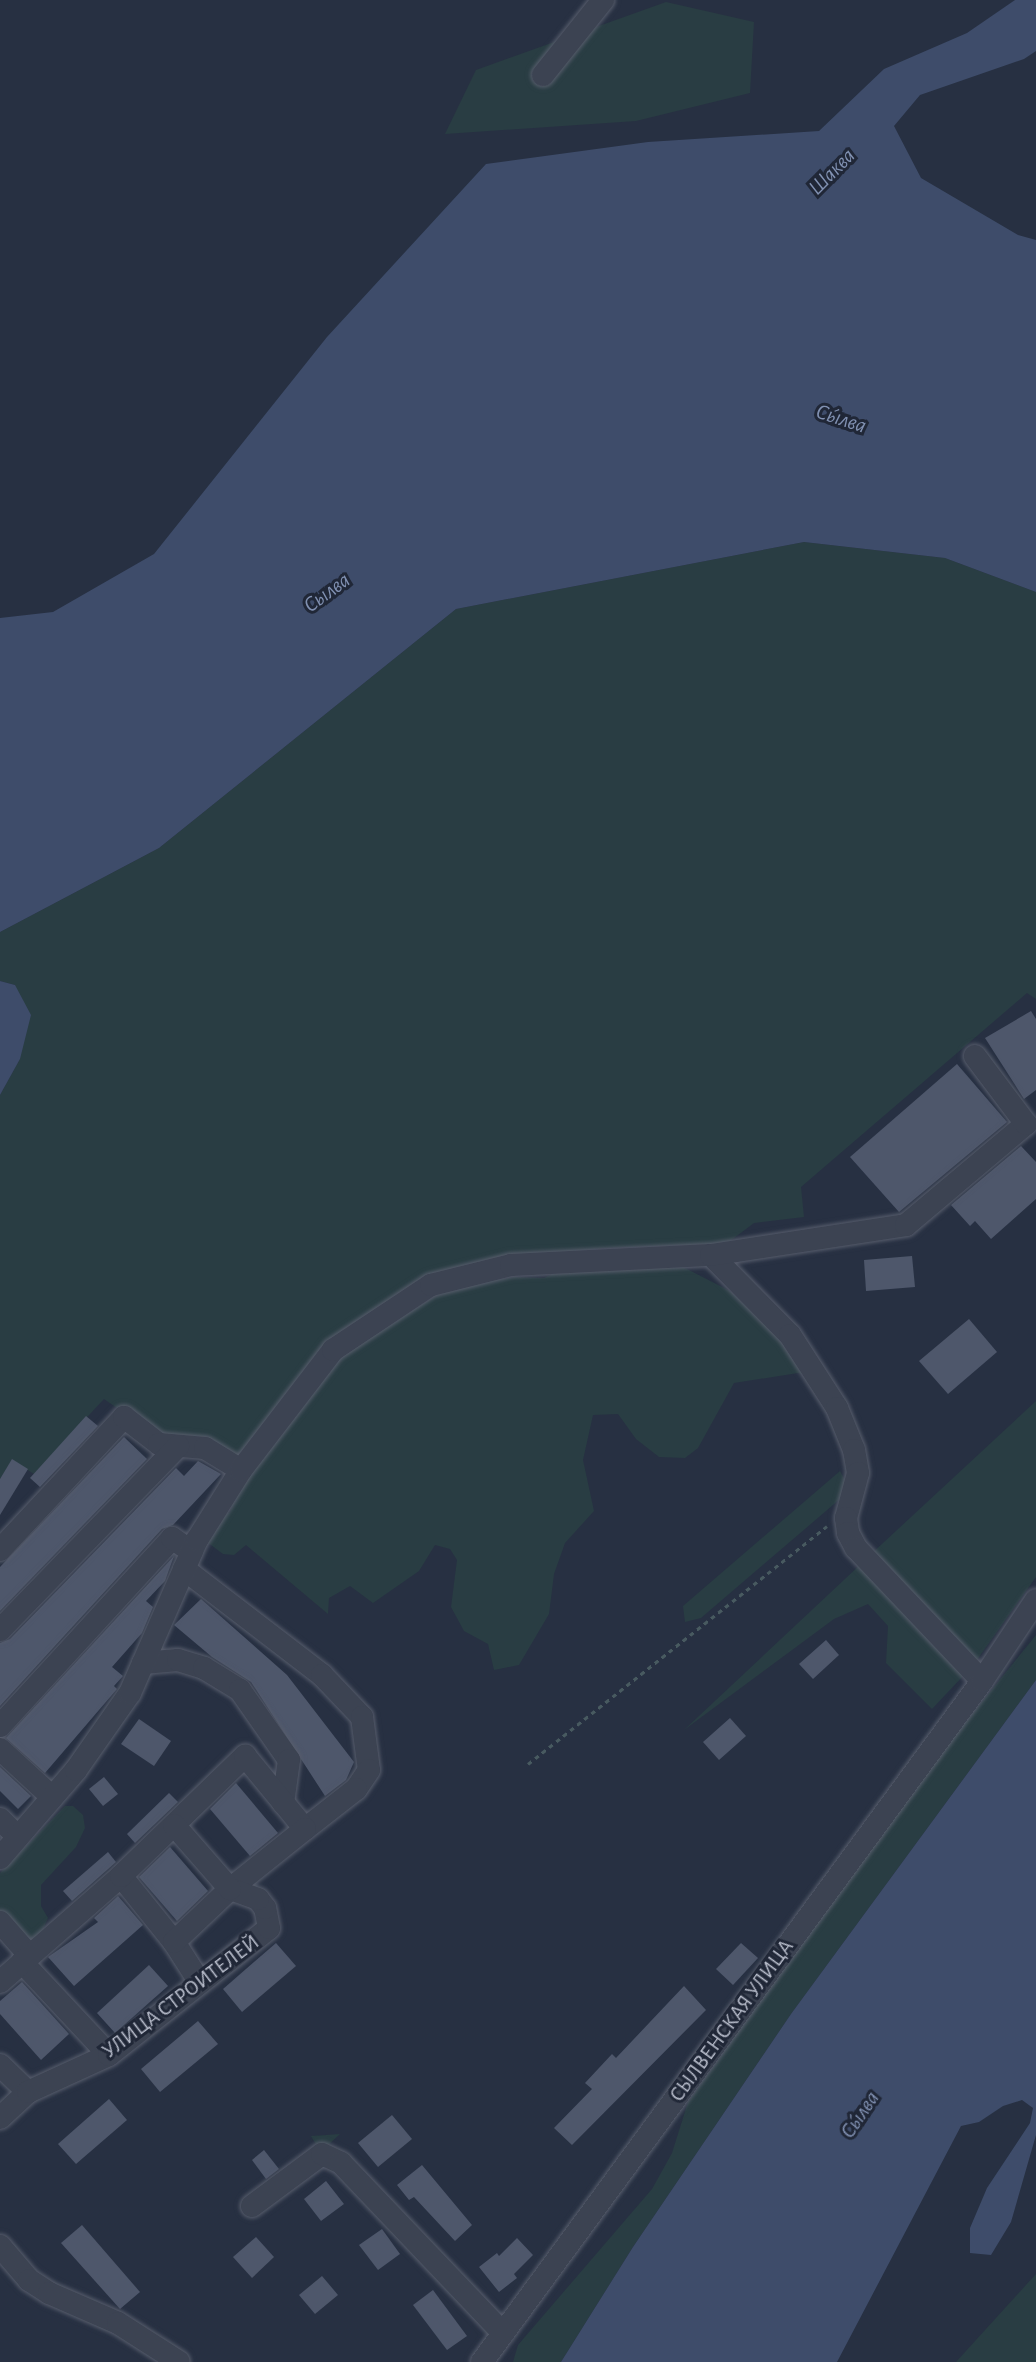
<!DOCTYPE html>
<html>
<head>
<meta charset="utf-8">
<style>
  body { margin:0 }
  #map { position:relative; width:1036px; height:2362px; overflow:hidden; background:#273042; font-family:"Alegreya Sans",sans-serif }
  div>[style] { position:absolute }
  .green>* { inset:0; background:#293d43 }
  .water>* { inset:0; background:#3e4c6a }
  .building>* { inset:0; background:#4e576b }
  .path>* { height:3px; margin-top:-1.5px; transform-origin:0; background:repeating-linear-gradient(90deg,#485a60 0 4.5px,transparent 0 9px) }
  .roads { filter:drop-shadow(0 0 2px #575d6c) drop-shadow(0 0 2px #575d6c) }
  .minor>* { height:22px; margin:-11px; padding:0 11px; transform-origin:11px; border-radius:11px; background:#3c4352 }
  span { translate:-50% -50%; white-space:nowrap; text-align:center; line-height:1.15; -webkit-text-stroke:6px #202737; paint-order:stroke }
  .street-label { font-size:21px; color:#b9becc }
  .water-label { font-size:22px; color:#8191b2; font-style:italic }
</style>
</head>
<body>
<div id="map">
  <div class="green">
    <div style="clip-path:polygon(666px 2px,754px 22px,750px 93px,636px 121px,445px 134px,476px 70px)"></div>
    <div style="clip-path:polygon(804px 542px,945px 558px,1036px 592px,1036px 999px,1027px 993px,801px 1187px,804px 1217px,754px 1223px,730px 1241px,715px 1244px,604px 1248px,523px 1257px,380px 1306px,236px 1461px,163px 1440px,104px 1399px,34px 1474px,12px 1460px,0 1479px,0 1095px,20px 1059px,15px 985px,0 981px,0 932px,159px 848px,456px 609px)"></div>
    <div style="clip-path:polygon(683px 1267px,730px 1291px,774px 1331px,810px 1375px,798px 1373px,734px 1383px,698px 1448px,685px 1458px,659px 1457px,636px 1439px,618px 1414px,593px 1415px,583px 1460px,594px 1511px,565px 1543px,554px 1574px,549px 1614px,519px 1665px,494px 1670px,488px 1644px,464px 1631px,451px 1607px,457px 1560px,450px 1549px,435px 1545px,419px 1571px,373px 1603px,350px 1586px,329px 1598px,328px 1614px,246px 1545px,234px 1555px,223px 1554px,207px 1542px,218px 1519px,230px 1512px,244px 1470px,337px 1358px,448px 1288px,514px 1277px,544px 1278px,556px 1272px)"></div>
    <div style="clip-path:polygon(1036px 1401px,1036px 1577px,974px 1664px,869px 1556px)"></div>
    <div style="clip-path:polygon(840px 1471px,847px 1484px,840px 1499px,701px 1618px,685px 1622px,683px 1606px)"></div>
    <div style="clip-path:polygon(862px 1563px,964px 1675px,932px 1709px,886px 1663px,888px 1626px,868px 1604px,834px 1619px,684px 1730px)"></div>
    <div style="clip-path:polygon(1036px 1635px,1036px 1680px,791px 2014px,633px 2247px,561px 2362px,513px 2362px,518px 2345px,652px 2189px,672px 2153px,688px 2102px,909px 1792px)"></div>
    <div style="clip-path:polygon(65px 1806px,73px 1806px,83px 1815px,85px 1828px,76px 1847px,41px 1885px,41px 1906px,48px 1918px,40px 1936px,27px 1941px,11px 1929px,0 1910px,0 1873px)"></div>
    <div style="clip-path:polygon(340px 2134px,326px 2147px,317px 2146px,311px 2136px)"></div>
    <div style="clip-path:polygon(1036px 2274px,1036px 2362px,956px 2362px)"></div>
  </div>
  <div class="water">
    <div style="clip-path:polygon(1015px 0,1036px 0,1036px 51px,1024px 59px,920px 95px,894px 126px,921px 178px,1018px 235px,1036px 240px,1036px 592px,945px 558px,804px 542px,456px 609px,159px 848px,0 932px,0 618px,53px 612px,154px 554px,327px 337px,486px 164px,648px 142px,819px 131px,884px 69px,967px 33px)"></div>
    <div style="clip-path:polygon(0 981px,15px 985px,31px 1015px,20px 1059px,0 1095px)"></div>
    <div style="clip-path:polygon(1036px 1680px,1036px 2135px,1011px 2222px,991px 2255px,970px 2253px,970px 2228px,987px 2188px,1030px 2123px,1033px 2108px,1022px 2100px,1003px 2106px,979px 2122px,961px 2126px,837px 2362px,561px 2362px,633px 2247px,791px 2014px)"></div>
  </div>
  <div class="building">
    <div style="clip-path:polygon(1031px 1011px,1036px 1019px,1036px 1090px,1024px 1099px,985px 1038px)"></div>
    <div style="clip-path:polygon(957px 1064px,1007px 1122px,899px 1212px,850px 1157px)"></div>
    <div style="clip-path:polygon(1021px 1146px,1036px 1162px,1036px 1199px,991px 1239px,975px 1221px,970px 1226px,951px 1205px)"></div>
    <div style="clip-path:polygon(912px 1256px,915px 1287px,866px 1291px,864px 1260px)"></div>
    <div style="clip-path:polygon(969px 1319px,997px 1352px,948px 1394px,919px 1361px)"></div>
    <div style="clip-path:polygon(86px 1416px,98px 1426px,40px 1487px,30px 1478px)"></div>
    <div style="clip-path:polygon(124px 1437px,147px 1459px,0 1611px,0 1567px)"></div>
    <div style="clip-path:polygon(12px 1459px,28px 1469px,0 1515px,0 1479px)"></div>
    <div style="clip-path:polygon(198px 1461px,221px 1474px,173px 1525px,162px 1529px,0 1706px,0 1643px,10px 1639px,176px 1468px,184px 1476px)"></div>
    <div style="clip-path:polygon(174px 1556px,165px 1581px,146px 1601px,153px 1607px,142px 1633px,112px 1667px,123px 1676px,114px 1686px,117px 1689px,45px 1773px,6px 1738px)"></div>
    <div style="clip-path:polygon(201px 1599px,287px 1675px,354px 1762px,346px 1780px,325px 1796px,251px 1682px,212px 1657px,174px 1625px)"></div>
    <div style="clip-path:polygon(826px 1640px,839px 1655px,813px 1679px,799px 1664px)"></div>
    <div style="clip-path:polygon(730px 1718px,746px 1736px,719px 1760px,703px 1742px)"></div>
    <div style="clip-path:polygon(139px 1719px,171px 1741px,154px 1766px,121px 1744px)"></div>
    <div style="clip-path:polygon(0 1767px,31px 1796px,18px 1809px,0 1791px)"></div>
    <div style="clip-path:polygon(104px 1777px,118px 1794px,103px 1806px,89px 1789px)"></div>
    <div style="clip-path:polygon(236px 1783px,278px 1833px,250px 1856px,210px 1809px)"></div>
    <div style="clip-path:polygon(169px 1793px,178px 1802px,135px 1843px,127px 1834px)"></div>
    <div style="clip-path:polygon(170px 1847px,208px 1891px,177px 1921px,139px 1877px)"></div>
    <div style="clip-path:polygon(108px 1852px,116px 1862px,72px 1901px,63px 1891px)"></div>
    <div style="clip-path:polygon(118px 1896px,143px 1925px,74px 1986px,48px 1957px,98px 1922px,94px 1918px)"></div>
    <div style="clip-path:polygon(276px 1943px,296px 1966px,242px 2012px,223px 1989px)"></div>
    <div style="clip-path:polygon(741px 1943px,758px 1958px,733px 1985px,716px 1969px)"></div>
    <div style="clip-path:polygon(149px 1965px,168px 1986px,115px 2033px,97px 2013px)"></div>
    <div style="clip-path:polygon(22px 1982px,69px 2034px,41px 2060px,0 2014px,0 2001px)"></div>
    <div style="clip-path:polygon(684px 1986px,706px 2010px,572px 2145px,554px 2128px,592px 2089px,585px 2083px,612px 2054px,616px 2058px)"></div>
    <div style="clip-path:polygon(198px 2021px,218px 2044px,160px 2092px,141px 2069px)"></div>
    <div style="clip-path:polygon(109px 2099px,127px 2120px,76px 2164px,58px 2144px)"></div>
    <div style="clip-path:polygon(392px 2115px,412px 2139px,378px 2167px,358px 2143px)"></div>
    <div style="clip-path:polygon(264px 2150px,279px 2169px,266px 2179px,252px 2160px)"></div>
    <div style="clip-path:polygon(422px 2165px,472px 2225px,455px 2241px,414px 2197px,409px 2200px,397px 2185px)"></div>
    <div style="clip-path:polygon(326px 2181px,344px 2204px,321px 2221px,304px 2199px)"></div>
    <div style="clip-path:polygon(82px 2225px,140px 2292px,120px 2309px,61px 2243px)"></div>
    <div style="clip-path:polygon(382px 2229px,400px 2254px,378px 2270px,359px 2245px)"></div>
    <div style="clip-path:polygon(256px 2237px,274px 2257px,252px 2278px,233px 2257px)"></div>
    <div style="clip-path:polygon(517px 2238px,533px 2255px,514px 2274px,517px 2278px,499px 2292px,479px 2267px,497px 2253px,499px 2256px)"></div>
    <div style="clip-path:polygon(322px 2276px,338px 2295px,315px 2314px,299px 2295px)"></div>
    <div style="clip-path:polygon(433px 2290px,467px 2336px,447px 2350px,413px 2305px)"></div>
  </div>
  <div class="path">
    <div style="left:528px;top:1764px;width:382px;rotate:-38.5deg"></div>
  </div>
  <div class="roads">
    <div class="minor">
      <div style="left:543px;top:75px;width:96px;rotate:-51.3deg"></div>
      <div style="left:711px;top:1255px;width:112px;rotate:45.4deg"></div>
      <div style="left:790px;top:1335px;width:87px;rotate:57.2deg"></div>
      <div style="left:837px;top:1408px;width:45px;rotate:68deg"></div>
      <div style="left:854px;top:1450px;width:23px;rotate:80deg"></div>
      <div style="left:858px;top:1473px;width:47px;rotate:104.9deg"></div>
      <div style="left:846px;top:1518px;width:15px;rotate:82deg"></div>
      <div style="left:848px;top:1533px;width:17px;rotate:62deg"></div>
      <div style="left:856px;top:1548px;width:183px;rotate:46.5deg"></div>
      <div style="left:0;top:1550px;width:182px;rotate:-47deg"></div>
      <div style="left:124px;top:1417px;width:44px;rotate:37.6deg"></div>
      <div style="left:159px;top:1444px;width:46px;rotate:5deg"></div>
      <div style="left:205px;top:1448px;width:42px;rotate:31.4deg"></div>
      <div style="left:184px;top:1569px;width:174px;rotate:37.5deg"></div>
      <div style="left:322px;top:1675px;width:58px;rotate:46.4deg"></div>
      <div style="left:362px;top:1717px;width:53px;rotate:82.5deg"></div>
      <div style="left:369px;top:1770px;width:23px;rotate:124deg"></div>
      <div style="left:356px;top:1789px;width:65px;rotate:141.9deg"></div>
      <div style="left:0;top:1630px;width:256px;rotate:-45.9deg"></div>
      <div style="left:143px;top:1663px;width:35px;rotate:-5deg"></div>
      <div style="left:178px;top:1660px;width:27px;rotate:17deg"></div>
      <div style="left:204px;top:1668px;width:42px;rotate:31.4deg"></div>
      <div style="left:240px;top:1690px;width:85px;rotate:55deg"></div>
      <div style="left:289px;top:1760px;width:43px;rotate:97.9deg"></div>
      <div style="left:0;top:1726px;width:255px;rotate:-47.5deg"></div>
      <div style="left:172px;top:1538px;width:24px;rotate:35deg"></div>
      <div style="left:0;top:1749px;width:71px;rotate:42.7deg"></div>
      <div style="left:0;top:1819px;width:25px;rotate:45deg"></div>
      <div style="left:0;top:1858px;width:116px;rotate:-49.2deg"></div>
      <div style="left:76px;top:1770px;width:94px;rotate:-55deg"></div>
      <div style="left:130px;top:1693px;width:167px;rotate:-66.4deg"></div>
      <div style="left:197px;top:1540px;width:83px;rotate:-57.8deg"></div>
      <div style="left:241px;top:1470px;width:151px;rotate:-52.5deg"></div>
      <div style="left:333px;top:1350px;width:118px;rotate:-33.6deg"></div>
      <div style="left:431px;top:1285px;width:82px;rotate:-14deg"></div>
      <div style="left:511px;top:1265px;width:200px;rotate:-2.9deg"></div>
      <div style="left:711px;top:1255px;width:197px;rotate:-8.7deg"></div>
      <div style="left:906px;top:1225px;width:157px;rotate:-40.1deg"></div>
      <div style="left:1026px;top:1124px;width:85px;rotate:-126.9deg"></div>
      <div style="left:121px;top:1876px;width:85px;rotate:51.2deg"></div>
      <div style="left:174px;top:1942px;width:46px;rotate:57.3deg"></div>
      <div style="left:0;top:1922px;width:44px;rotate:48.7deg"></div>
      <div style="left:22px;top:1962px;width:127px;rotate:46.9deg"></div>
      <div style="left:0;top:1982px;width:161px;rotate:-41.2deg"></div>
      <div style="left:121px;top:1876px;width:173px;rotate:-44.1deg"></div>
      <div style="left:245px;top:1756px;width:94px;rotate:50.6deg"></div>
      <div style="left:305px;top:1829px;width:96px;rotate:141.3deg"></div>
      <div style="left:230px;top:1889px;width:77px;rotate:136.6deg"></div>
      <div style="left:0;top:2065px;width:39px;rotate:44deg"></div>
      <div style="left:0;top:2118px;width:38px;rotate:-43deg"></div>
      <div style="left:28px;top:2092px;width:89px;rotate:-24.6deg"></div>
      <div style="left:109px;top:2055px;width:204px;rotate:-38.4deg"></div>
      <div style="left:269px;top:1928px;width:20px;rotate:-101deg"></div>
      <div style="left:265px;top:1908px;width:11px;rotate:-128deg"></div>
      <div style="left:258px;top:1899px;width:30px;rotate:-160deg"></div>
      <div style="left:230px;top:1889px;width:85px;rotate:-131.2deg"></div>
      <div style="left:252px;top:2206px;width:87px;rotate:-36.6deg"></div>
      <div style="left:322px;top:2154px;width:21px;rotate:25deg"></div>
      <div style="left:341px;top:2163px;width:235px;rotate:46.4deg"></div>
      <div style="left:0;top:2246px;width:45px;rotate:49.5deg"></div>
      <div style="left:29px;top:2280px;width:24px;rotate:33deg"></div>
      <div style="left:49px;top:2293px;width:75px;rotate:23.5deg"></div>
      <div style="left:118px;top:2323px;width:72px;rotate:32.6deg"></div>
      <div style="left:482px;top:2362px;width:845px;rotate:-53.71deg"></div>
      <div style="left:982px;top:1681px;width:97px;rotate:-56.3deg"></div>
    </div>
  </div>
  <div class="street-label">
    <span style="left:181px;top:1997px;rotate:-37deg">УЛИЦА СТРОИТЕЛЕЙ</span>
    <span style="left:732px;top:2021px;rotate:-54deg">СЫЛВЕНСКАЯ УЛИЦА</span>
  </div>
  <div class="water-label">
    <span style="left:832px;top:172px;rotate:-45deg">Шаква</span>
    <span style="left:841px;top:419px;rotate:18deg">Сы́лва</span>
    <span style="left:327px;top:593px;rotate:-36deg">Сылва</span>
    <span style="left:860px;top:2115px;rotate:-56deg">Сы́лва</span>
  </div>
</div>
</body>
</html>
